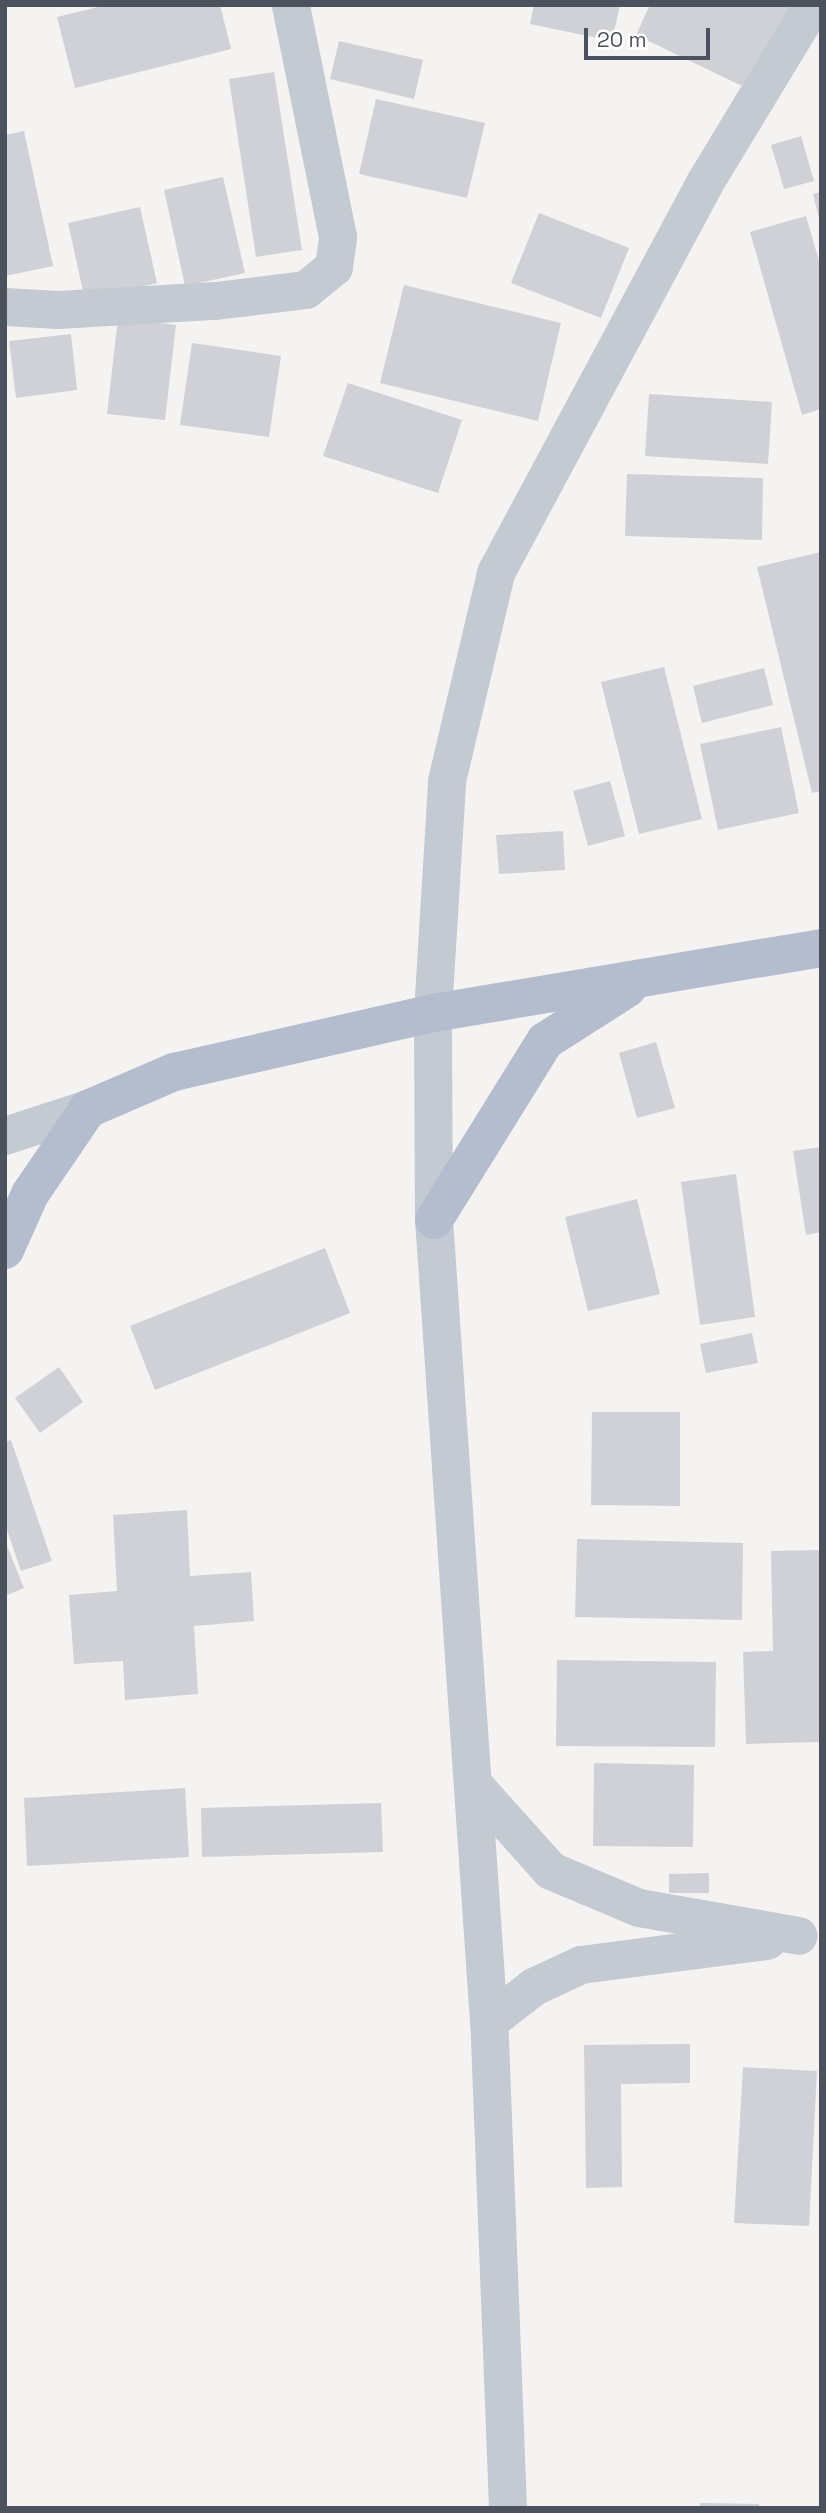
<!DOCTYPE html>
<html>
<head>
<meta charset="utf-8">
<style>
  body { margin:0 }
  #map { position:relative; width:826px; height:2513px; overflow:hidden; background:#f4f3f2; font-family:"Space Grotesk",sans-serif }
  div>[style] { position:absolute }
  .building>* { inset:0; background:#cfd1d6 }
  .minor>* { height:38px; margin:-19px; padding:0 19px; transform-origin:19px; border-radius:19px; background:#c4cad2 }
  .major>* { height:38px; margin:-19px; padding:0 19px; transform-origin:19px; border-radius:19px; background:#b4bdce }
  span { translate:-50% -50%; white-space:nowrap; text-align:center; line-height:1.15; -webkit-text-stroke:5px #fff; paint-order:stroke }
  .frame { position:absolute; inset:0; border:7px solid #4b525e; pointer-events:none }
  .scale { position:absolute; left:584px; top:28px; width:126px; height:32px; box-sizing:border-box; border:4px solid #4b525e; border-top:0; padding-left:9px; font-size:21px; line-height:24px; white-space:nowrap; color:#4b525e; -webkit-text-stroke:5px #fff; paint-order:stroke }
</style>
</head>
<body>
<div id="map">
  <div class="building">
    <div style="clip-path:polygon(106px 5px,220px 5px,231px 49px,75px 88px,57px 17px)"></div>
    <div style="clip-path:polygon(534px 5px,620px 5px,612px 41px,530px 24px)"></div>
    <div style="clip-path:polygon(650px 5px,814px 5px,769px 99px,636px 35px)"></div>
    <div style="clip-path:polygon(339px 41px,423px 60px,414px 99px,330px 79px)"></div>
    <div style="clip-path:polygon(274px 72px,302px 250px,256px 257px,229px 79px)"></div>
    <div style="clip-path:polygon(376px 99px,485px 123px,467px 198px,359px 174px)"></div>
    <div style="clip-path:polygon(24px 131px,53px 266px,5px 276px,5px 135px)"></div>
    <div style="clip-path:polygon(801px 136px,814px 181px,784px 189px,771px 145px)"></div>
    <div style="clip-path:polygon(223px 177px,245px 273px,185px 286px,164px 190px)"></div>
    <div style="clip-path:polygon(821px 192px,821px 221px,820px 222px,813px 194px)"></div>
    <div style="clip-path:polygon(140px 207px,157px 283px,85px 300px,68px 223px)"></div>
    <div style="clip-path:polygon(539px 213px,629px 248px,601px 318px,511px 283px)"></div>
    <div style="clip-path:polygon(806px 216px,821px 268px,821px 409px,802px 415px,750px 232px)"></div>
    <div style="clip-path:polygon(404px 285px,561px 323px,538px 421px,380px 383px)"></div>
    <div style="clip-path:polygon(118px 318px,176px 325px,165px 420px,107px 414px)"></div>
    <div style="clip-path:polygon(71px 334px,77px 390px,16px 398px,9px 341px)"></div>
    <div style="clip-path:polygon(192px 343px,281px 356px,269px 437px,180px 425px)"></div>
    <div style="clip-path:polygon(348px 383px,462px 420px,438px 493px,323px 456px)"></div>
    <div style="clip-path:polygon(649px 394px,772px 402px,768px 464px,645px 456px)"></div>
    <div style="clip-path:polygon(627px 474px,763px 478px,762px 540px,625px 536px)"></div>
    <div style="clip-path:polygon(821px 552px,821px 791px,812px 793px,757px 567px)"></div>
    <div style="clip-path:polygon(664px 667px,702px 819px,639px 834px,601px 682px)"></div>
    <div style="clip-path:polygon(764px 668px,773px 705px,702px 723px,693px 686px)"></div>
    <div style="clip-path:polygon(781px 727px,799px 813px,718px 830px,700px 744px)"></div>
    <div style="clip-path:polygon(610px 781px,625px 836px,588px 846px,573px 791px)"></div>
    <div style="clip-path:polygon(563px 831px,565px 870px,499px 874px,496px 835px)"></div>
    <div style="clip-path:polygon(656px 1042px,675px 1108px,637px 1118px,619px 1053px)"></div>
    <div style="clip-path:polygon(821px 1147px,821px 1232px,806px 1235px,793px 1151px)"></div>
    <div style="clip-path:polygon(736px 1174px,755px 1317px,700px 1325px,681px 1182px)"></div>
    <div style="clip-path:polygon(637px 1199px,660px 1294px,588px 1311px,565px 1217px)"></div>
    <div style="clip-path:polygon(325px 1248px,350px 1313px,155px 1390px,130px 1326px)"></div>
    <div style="clip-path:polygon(752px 1333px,758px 1363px,706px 1373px,700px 1344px)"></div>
    <div style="clip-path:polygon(59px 1367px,83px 1402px,40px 1433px,15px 1398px)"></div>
    <div style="clip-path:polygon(592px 1412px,680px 1412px,680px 1506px,591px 1505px)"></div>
    <div style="clip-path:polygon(11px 1440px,52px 1561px,21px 1571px,5px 1524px,5px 1442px)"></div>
    <div style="clip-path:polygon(187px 1510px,190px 1576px,251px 1572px,254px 1621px,194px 1626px,198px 1694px,125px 1700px,123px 1661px,74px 1664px,69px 1595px,117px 1591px,113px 1515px)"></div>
    <div style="clip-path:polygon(577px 1539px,743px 1543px,742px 1620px,575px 1617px)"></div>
    <div style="clip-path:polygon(5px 1541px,24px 1588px,5px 1596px)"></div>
    <div style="clip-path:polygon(821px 1550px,821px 1742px,746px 1744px,743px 1652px,773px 1651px,771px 1551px)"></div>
    <div style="clip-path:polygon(557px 1660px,716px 1662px,715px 1747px,556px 1746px)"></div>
    <div style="clip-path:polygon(594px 1763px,694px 1765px,693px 1847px,593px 1846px)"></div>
    <div style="clip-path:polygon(185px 1788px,189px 1857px,27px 1866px,24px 1798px)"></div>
    <div style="clip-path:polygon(381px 1803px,383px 1852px,202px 1857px,201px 1808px)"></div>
    <div style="clip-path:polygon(709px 1873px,709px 1893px,669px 1893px,669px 1874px)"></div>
    <div style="clip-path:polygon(690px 2044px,690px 2083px,621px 2084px,622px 2187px,586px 2188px,584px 2045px)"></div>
    <div style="clip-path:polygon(743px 2067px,817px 2071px,809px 2226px,734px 2223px)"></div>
    <div style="clip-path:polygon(700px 2503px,759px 2504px,759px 2508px,700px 2508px)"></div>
  </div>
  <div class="minor">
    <div style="left:5px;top:307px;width:53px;rotate:3.2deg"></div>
    <div style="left:58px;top:310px;width:158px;rotate:-3.3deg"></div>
    <div style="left:216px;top:301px;width:91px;rotate:-7deg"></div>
    <div style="left:306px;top:290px;width:36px;rotate:-39deg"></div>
    <div style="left:334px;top:267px;width:30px;rotate:-82deg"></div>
    <div style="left:338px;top:237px;width:237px;rotate:-101.5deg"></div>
    <div style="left:5px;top:1136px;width:87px;rotate:-18deg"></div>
    <div style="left:475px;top:1786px;width:114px;rotate:48.2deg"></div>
    <div style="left:551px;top:1871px;width:95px;rotate:22.8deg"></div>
    <div style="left:639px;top:1908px;width:162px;rotate:9.9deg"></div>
    <div style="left:489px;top:2022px;width:57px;rotate:-37.9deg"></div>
    <div style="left:534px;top:1987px;width:52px;rotate:-25.1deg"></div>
    <div style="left:581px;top:1965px;width:188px;rotate:-7.4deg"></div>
    <div style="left:508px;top:2508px;width:486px;rotate:-92.2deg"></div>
    <div style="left:489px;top:2022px;width:804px;rotate:-93.92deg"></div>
    <div style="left:434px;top:1220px;width:207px;rotate:-90.3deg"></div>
    <div style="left:433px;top:1013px;width:232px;rotate:-86.5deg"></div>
    <div style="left:447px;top:781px;width:214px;rotate:-76.7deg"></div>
    <div style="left:496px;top:573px;width:442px;rotate:-61.8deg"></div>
    <div style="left:705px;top:183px;width:208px;rotate:-58.8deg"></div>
  </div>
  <div class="major">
    <div style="left:434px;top:1220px;width:211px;rotate:-58.2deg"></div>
    <div style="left:545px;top:1041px;width:98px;rotate:-32.6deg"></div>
    <div style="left:5px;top:1250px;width:61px;rotate:-65.9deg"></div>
    <div style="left:30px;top:1194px;width:103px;rotate:-55.7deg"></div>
    <div style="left:88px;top:1109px;width:94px;rotate:-23.3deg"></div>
    <div style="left:174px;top:1072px;width:266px;rotate:-12.8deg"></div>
    <div style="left:433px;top:1013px;width:393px;rotate:-9.5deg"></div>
  </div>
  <div class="frame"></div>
  <div class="scale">20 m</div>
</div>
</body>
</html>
